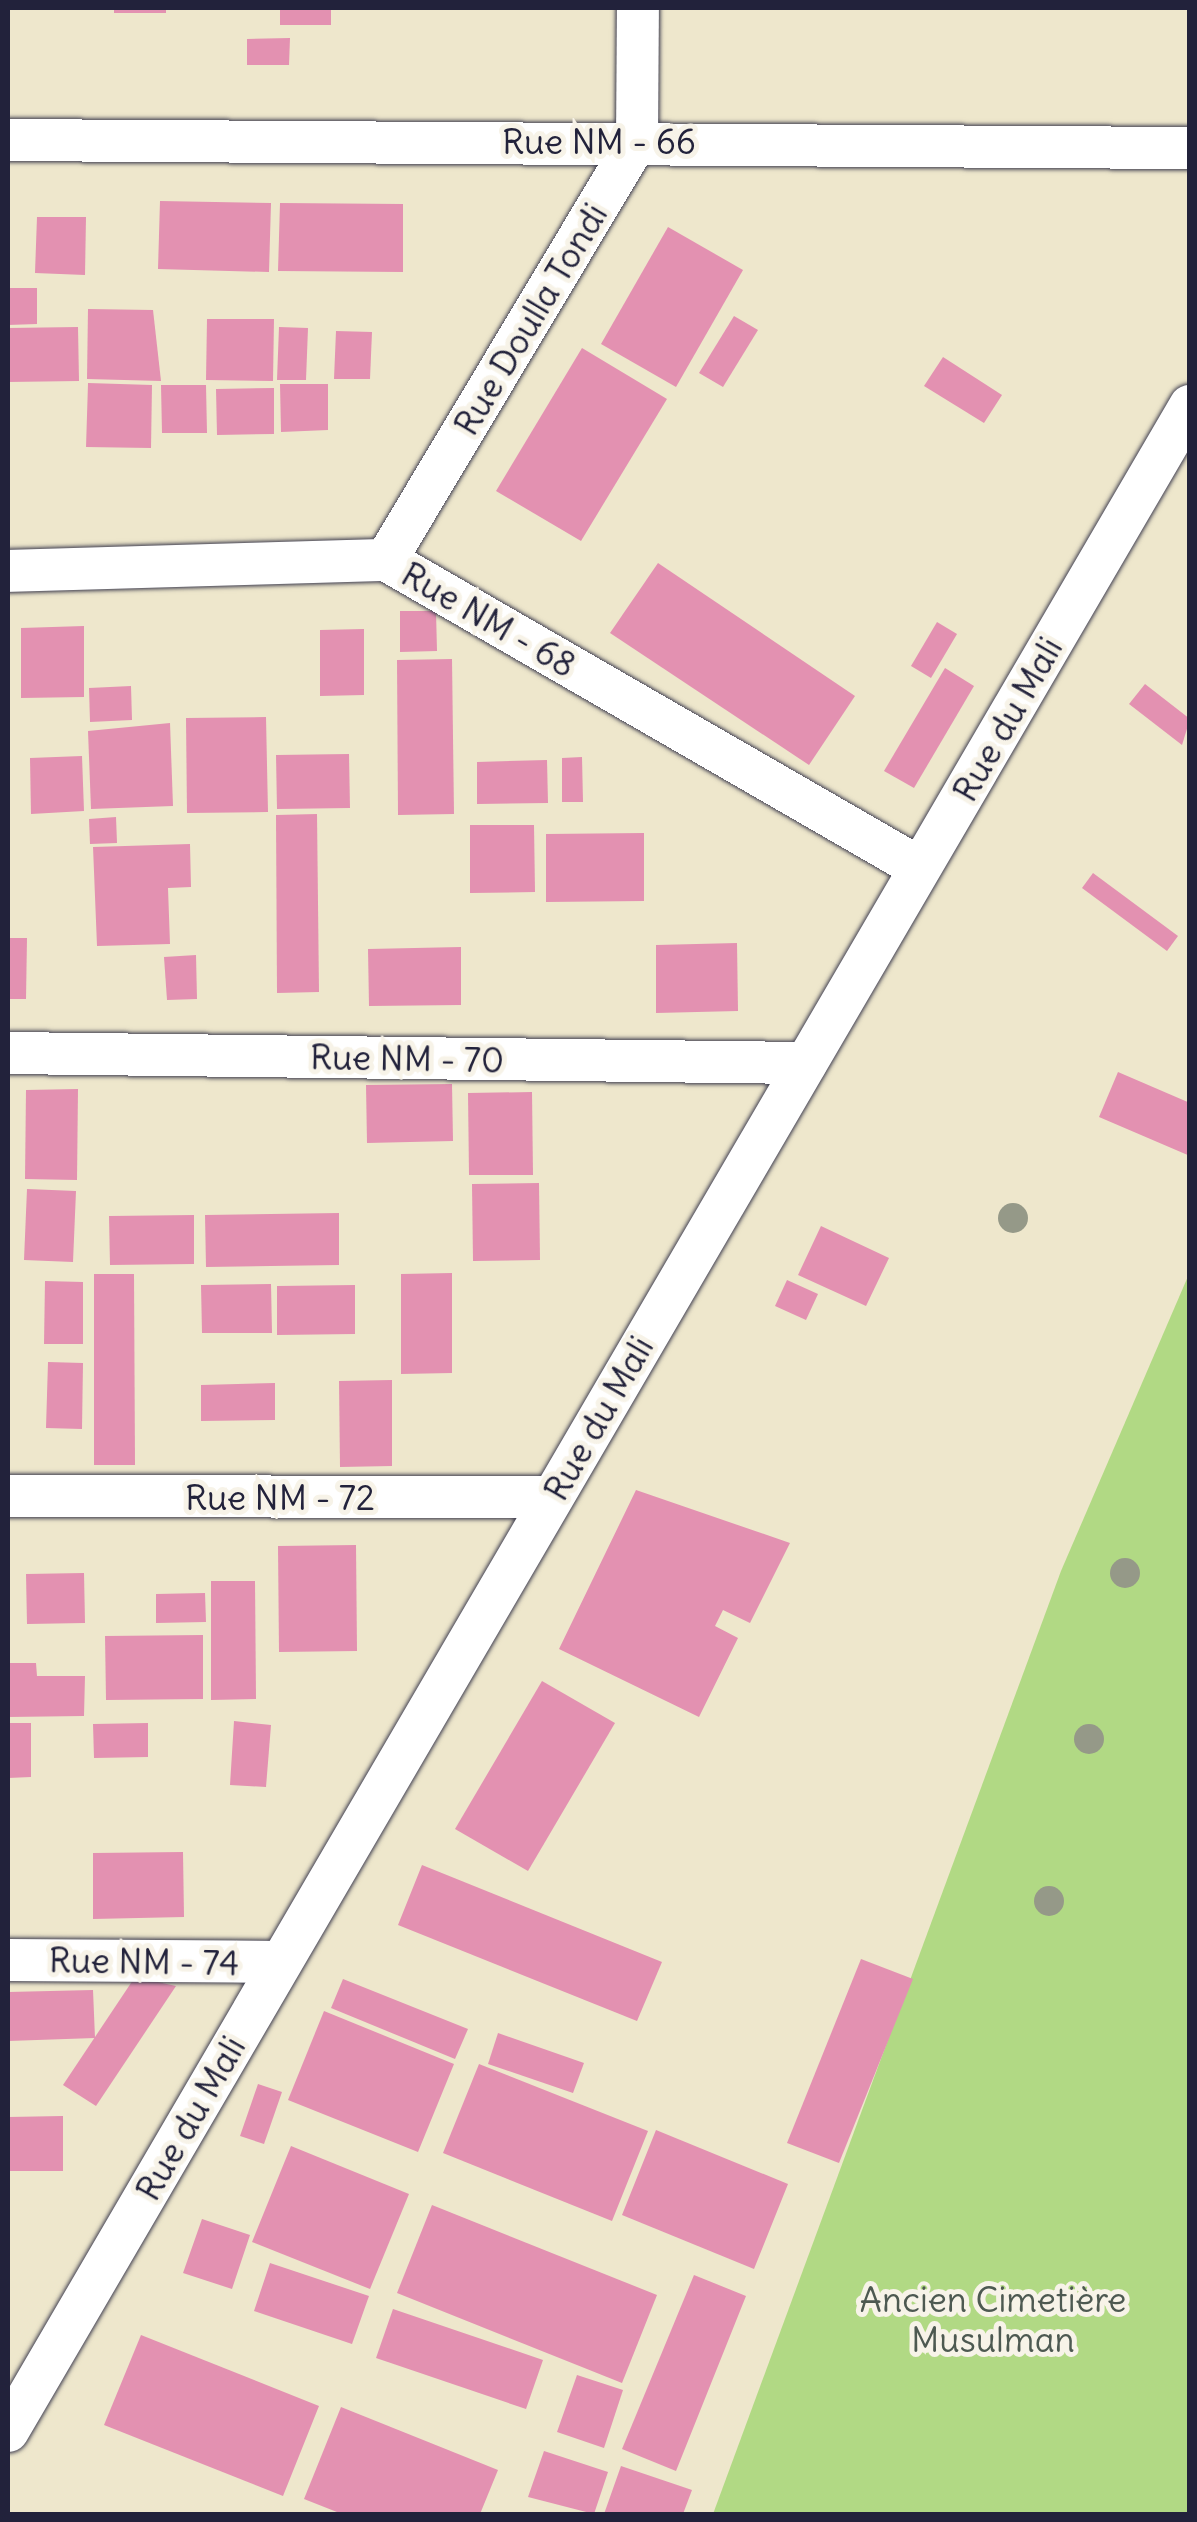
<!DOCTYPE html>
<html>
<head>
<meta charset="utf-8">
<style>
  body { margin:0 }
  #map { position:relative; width:1197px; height:2522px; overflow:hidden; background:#eee7cc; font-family:Delius,sans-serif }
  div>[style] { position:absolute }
  .green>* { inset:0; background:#b1d984 }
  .building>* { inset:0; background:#e391b1 }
  .roads { filter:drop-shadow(0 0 2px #414051) drop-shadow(0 0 2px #414051) }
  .street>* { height:42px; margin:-21px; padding:0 21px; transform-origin:21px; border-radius:21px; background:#fff }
  .trees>* { width:30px; height:30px; margin:-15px; border-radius:50%; background:#959988 }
  span { translate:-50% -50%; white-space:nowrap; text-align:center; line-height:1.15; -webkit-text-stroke:10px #f7f3e8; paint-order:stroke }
  .street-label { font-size:35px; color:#22223b }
  .park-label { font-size:35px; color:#4d5951 }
  .frame { position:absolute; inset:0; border:10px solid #22223b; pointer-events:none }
</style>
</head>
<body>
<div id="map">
  <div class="green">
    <div style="clip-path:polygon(1189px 1274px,1189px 2514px,713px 2514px,1061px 1571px)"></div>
  </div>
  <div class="building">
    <div style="clip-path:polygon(114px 8px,166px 8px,166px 13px,114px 13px)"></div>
    <div style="clip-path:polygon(280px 8px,331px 8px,331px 25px,280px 25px)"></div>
    <div style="clip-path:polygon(290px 38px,289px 65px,247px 65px,247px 39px)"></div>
    <div style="clip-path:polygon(160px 201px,271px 203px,269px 272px,158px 269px)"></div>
    <div style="clip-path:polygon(280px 203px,403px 204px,403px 272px,278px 271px)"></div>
    <div style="clip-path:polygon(37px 217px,86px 217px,85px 275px,35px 273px)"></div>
    <div style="clip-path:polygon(668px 227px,743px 270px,676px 387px,601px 344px)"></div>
    <div style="clip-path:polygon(8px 288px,37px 288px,37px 324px,8px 325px)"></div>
    <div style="clip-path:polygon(88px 309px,153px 310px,161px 381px,87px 379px)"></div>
    <div style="clip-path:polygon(734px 316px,758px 330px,723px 387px,699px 373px)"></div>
    <div style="clip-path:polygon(207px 319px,274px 319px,273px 381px,206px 380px)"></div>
    <div style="clip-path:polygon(78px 327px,79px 381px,8px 382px,8px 328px)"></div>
    <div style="clip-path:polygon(279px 327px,308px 328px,306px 380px,277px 380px)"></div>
    <div style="clip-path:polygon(336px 331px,372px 332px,370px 379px,334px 379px)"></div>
    <div style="clip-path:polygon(582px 348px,667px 399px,581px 541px,496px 491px)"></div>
    <div style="clip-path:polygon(943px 357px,1002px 395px,984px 423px,924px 386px)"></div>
    <div style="clip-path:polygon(88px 383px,152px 385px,151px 448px,86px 447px)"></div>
    <div style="clip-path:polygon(280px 384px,328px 384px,328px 430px,281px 432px)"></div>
    <div style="clip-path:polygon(161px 385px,206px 385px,207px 433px,162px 433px)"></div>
    <div style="clip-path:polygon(274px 388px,274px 434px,217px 435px,216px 389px)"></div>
    <div style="clip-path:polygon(658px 563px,855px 696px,809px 765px,610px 633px)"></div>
    <div style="clip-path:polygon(400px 611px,436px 611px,437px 651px,400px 652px)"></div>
    <div style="clip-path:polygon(937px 622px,957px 634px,931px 678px,911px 666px)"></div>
    <div style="clip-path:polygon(84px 626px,84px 697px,21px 698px,21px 628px)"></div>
    <div style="clip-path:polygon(364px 629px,364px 695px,320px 696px,320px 630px)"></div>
    <div style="clip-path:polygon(452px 659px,454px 814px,398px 815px,397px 660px)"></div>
    <div style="clip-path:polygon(945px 668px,974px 686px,914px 788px,884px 771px)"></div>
    <div style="clip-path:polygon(1145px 684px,1190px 719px,1182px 745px,1129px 704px)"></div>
    <div style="clip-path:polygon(131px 686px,132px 720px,90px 722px,89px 688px)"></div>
    <div style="clip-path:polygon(266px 717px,268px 812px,187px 813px,186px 718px)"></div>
    <div style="clip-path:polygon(170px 723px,173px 806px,91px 809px,88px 731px)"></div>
    <div style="clip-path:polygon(349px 754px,350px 808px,277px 809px,276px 755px)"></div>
    <div style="clip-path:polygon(82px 756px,84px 811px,31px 814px,30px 758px)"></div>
    <div style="clip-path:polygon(582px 757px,583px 802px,562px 802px,562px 758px)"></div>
    <div style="clip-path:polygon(547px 760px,548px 803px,477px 804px,477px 762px)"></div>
    <div style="clip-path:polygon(317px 814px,319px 992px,277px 993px,276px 815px)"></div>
    <div style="clip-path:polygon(116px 817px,117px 843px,90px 844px,89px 819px)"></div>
    <div style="clip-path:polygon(470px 825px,534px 825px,535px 892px,470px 893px)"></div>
    <div style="clip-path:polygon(644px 833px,644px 901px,546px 902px,546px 834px)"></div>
    <div style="clip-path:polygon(190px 844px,191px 887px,168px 888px,170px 944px,97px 946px,93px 847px)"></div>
    <div style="clip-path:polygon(1093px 873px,1178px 936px,1167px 951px,1082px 888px)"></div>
    <div style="clip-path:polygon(8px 938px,27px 938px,26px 999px,8px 999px)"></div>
    <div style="clip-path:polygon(737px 943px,738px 1011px,656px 1013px,656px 945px)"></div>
    <div style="clip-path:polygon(461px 947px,461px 1005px,369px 1006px,368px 949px)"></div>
    <div style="clip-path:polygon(196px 955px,197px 999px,167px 1000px,164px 957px)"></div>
    <div style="clip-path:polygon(1118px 1072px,1190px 1103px,1190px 1156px,1099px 1117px)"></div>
    <div style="clip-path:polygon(452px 1084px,453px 1141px,367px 1143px,366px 1085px)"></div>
    <div style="clip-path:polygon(78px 1089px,77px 1180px,25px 1179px,26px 1090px)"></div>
    <div style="clip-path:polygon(532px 1092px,533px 1175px,469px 1175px,468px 1093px)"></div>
    <div style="clip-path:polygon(539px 1183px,540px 1260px,473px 1261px,472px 1184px)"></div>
    <div style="clip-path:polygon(27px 1189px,76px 1191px,73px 1262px,24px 1260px)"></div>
    <div style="clip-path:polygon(339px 1213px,339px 1265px,206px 1267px,205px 1215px)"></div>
    <div style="clip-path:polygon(194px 1215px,194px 1264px,110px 1265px,109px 1216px)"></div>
    <div style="clip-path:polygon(821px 1226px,889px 1258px,866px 1306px,798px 1275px)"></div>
    <div style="clip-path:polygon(452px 1273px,452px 1373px,401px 1374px,401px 1274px)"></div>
    <div style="clip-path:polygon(94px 1274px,134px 1274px,135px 1465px,94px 1465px)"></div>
    <div style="clip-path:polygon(787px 1280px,818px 1294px,806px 1320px,775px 1306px)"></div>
    <div style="clip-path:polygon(45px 1281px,83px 1282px,83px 1344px,44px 1344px)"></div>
    <div style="clip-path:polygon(271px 1284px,272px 1333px,202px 1333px,201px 1285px)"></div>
    <div style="clip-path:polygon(355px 1285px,355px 1334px,277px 1335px,277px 1286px)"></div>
    <div style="clip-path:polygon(48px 1362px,83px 1363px,82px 1429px,46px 1428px)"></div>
    <div style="clip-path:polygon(392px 1380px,392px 1466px,340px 1467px,339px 1381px)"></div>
    <div style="clip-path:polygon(275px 1383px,275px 1420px,201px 1421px,201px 1385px)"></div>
    <div style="clip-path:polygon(636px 1490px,790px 1543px,750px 1623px,723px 1610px,715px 1626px,738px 1638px,699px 1717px,559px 1649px)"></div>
    <div style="clip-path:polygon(356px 1545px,357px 1651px,279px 1652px,278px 1546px)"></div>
    <div style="clip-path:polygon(84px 1573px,85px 1623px,27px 1624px,26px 1574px)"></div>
    <div style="clip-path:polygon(211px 1581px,255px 1581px,256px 1699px,211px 1700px)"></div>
    <div style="clip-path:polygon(205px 1593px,206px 1622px,156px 1623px,156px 1594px)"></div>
    <div style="clip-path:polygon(203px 1635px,203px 1699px,106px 1700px,105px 1636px)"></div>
    <div style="clip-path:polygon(8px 1663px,36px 1663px,37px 1676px,85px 1676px,84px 1716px,8px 1717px)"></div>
    <div style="clip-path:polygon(542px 1681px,615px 1723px,528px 1871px,455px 1829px)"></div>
    <div style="clip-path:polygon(234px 1721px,271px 1725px,266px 1787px,230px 1785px)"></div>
    <div style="clip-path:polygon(8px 1723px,31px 1723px,31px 1777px,8px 1778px)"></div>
    <div style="clip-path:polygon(148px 1723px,148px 1757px,94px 1758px,93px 1724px)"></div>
    <div style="clip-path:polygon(183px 1852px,184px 1917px,93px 1919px,93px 1853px)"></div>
    <div style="clip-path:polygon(422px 1865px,662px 1962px,637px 2021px,398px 1925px)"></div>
    <div style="clip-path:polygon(861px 1959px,913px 1979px,839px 2163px,787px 2143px)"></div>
    <div style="clip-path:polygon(135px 1977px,176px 1986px,96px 2106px,63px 2085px)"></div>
    <div style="clip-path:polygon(343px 1979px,468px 2029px,455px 2059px,331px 2008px)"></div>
    <div style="clip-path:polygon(93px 1990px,95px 2038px,8px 2041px,8px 1992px)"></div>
    <div style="clip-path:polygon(324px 2011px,454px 2064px,418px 2152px,288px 2100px)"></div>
    <div style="clip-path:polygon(498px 2033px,584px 2063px,573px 2093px,488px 2064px)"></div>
    <div style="clip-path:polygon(479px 2064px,648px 2131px,612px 2221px,443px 2153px)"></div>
    <div style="clip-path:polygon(258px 2084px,282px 2092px,264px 2144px,240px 2136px)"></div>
    <div style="clip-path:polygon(63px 2116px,63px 2171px,8px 2171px,8px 2117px)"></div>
    <div style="clip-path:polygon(656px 2130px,788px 2184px,754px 2269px,622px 2215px)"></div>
    <div style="clip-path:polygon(291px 2146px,409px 2194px,370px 2289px,252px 2242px)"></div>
    <div style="clip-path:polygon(432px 2205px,657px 2295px,622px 2383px,397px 2293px)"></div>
    <div style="clip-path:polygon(202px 2219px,250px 2235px,232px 2289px,183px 2273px)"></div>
    <div style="clip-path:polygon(270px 2263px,369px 2296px,352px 2344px,254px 2311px)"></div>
    <div style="clip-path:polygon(694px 2275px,746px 2296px,676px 2471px,622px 2449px)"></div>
    <div style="clip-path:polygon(393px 2309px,543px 2360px,526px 2409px,376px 2358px)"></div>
    <div style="clip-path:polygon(141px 2335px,319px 2406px,283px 2496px,104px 2425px)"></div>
    <div style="clip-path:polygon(577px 2375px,623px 2390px,604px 2448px,557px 2432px)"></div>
    <div style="clip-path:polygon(341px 2407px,498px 2470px,480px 2514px,342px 2514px,304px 2499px)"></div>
    <div style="clip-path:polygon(544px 2451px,608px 2472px,594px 2514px,528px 2497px)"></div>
    <div style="clip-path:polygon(621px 2466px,692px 2490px,683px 2514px,604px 2514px)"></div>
  </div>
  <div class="roads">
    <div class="street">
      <div style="left:8px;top:140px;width:1182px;rotate:0.39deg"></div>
      <div style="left:386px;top:560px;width:488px;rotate:-59.1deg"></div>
      <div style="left:637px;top:141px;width:133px;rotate:-89.6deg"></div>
      <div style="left:8px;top:571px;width:378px;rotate:-1.7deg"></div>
      <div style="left:386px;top:560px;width:616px;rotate:29.98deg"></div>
      <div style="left:8px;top:1053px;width:798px;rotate:0.72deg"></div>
      <div style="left:8px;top:1496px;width:544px;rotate:0.11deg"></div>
      <div style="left:8px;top:1960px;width:273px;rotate:0.4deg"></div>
      <div style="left:8px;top:2431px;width:2345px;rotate:-59.73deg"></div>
    </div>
  </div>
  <div class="trees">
    <div style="left:1013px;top:1218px"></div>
    <div style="left:1125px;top:1573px"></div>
    <div style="left:1089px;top:1739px"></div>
    <div style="left:1049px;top:1901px"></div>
  </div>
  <div class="street-label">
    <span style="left:599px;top:141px">Rue NM - 66</span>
    <span style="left:530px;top:319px;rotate:-59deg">Rue Doulla Tondi</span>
    <span style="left:489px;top:619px;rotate:30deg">Rue NM - 68</span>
    <span style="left:1007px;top:719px;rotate:-60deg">Rue du Mali</span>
    <span style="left:407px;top:1058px;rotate:1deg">Rue NM - 70</span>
    <span style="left:598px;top:1418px;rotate:-60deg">Rue du Mali</span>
    <span style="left:280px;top:1497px">Rue NM - 72</span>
    <span style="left:144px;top:1961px;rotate:1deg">Rue NM - 74</span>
    <span style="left:190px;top:2118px;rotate:-60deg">Rue du Mali</span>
  </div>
  <div class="park-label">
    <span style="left:993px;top:2319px">Ancien Cimetière<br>Musulman</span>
  </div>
  <div class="frame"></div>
</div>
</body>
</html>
